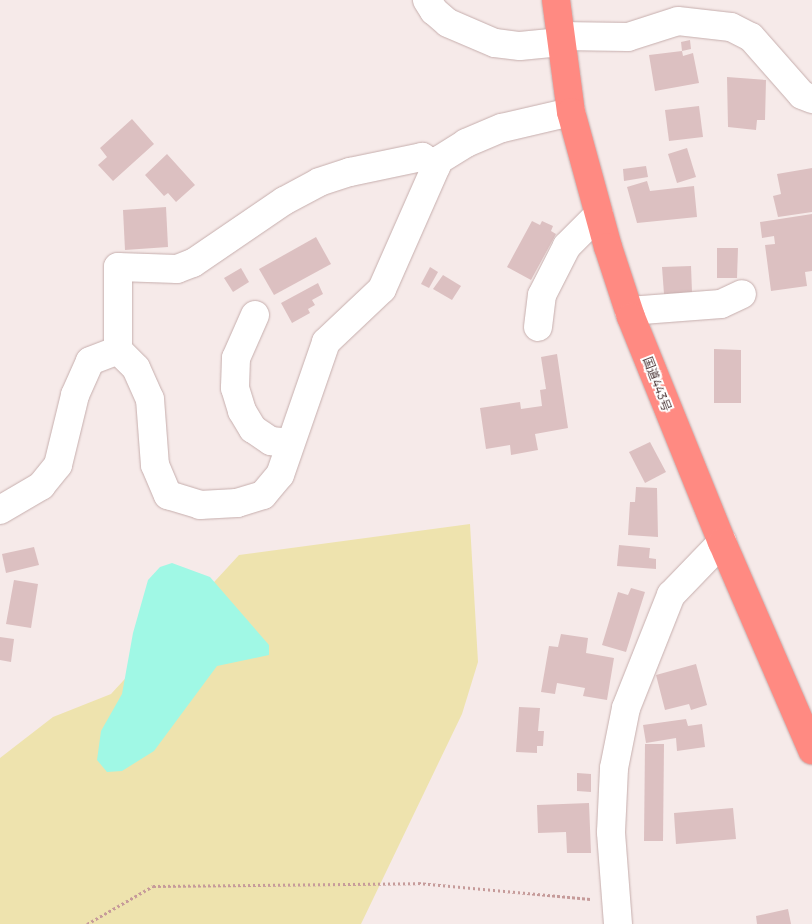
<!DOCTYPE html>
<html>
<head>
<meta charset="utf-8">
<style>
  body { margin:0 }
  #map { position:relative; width:812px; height:924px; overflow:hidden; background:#f6eae9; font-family:Manrope,"Noto Sans JP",sans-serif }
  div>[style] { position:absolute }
  .green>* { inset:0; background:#eee3ae }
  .water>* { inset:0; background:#a0f8e5 }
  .building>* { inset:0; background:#dcc0c1 }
  .path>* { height:3px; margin-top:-1.5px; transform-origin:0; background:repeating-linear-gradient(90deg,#c69b9a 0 2.5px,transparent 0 5px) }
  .roads { filter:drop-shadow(0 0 1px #c6aead) drop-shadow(0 0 1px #c6aead) }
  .minor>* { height:28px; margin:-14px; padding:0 14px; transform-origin:14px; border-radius:14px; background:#fff }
  .trunk>* { height:28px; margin:-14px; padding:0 14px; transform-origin:14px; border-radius:14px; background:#ff8a82 }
  span { translate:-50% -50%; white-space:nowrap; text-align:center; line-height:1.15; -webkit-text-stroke:4px #fff; paint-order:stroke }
  .street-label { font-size:12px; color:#4b3637 }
</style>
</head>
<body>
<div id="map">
  <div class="green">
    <div style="clip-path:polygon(470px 524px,478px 662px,462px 714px,361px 924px,0 924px,0 758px,53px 717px,111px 694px,239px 555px)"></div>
  </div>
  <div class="water">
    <div style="clip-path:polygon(172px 563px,210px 577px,269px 645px,269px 655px,217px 666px,154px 751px,122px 771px,107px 772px,97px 760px,101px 731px,122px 694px,133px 633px,148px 580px,160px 567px)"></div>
  </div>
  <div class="building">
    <div style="clip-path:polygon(690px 40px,691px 49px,682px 51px,683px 56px,693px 53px,699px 83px,655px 91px,649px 55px,682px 51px,681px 42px)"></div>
    <div style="clip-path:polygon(727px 77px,766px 80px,765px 120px,757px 120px,756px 130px,728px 127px)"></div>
    <div style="clip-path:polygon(699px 106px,703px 137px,669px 141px,665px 110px)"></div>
    <div style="clip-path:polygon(132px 119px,154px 144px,113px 181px,98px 165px,107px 157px,100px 148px)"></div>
    <div style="clip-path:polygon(687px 148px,696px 177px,677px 183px,668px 154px)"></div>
    <div style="clip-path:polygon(167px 154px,195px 185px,176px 202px,168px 193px,164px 196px,145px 175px)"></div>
    <div style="clip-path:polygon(646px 166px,648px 177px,624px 181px,623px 169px)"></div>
    <div style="clip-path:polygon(812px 168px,812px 212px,778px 217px,773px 196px,781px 194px,777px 174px)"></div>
    <div style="clip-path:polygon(647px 181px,650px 191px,694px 186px,697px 217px,637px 223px,627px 187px)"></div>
    <div style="clip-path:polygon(166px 207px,168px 247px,125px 250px,123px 210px)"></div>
    <div style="clip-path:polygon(812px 214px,812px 271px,805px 272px,807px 286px,771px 291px,765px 245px,775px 244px,774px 236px,762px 238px,760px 222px)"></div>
    <div style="clip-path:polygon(532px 221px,540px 225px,542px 221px,553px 226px,551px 231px,556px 234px,531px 280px,507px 267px)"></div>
    <div style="clip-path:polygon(316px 237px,331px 264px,274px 295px,259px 269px)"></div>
    <div style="clip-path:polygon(717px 248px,738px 248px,737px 278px,717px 278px)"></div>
    <div style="clip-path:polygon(691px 266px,692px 292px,664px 294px,662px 267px)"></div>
    <div style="clip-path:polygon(430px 267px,438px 272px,429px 288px,421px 284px)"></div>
    <div style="clip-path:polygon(241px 268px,249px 282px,233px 292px,224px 278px)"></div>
    <div style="clip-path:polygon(443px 275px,461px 286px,452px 300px,433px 289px)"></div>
    <div style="clip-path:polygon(318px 283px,323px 294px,312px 300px,315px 305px,308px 309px,310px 313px,292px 323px,281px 303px)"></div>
    <div style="clip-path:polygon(714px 349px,741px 350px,741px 403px,714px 403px)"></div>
    <div style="clip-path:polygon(557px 354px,568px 428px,535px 434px,538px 450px,511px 455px,510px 445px,486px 449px,480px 408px,520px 402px,521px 409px,542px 406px,540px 390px,546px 389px,541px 357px)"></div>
    <div style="clip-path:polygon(650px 442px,666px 472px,645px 483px,629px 452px)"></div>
    <div style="clip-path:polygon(636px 487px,657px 488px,658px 537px,628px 535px,630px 502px,635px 502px)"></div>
    <div style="clip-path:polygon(619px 545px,650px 548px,649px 558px,656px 559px,656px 569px,617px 566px)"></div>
    <div style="clip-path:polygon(34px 547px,39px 565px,6px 573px,2px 554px)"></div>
    <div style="clip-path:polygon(14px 580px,38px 584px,31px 628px,6px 624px)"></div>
    <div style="clip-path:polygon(631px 588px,645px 592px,626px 652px,602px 645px,618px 592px,628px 595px)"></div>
    <div style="clip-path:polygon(561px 634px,588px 638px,586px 653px,614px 658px,607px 700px,583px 696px,585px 688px,557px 683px,555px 694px,541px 692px,549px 646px,558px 647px)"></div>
    <div style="clip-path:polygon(0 637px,14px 639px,11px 662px,0 660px)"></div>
    <div style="clip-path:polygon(696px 664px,707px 705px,691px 710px,689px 704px,665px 710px,656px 675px)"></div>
    <div style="clip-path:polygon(519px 707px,540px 708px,538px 731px,544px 731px,543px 746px,537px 746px,537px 753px,516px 752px)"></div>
    <div style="clip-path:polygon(686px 719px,688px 726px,702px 724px,705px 747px,677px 751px,676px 738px,646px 743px,643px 725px)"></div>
    <div style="clip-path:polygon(645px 744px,664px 744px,663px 841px,644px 841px)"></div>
    <div style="clip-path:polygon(577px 773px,591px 774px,591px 792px,577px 791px)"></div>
    <div style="clip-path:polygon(589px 803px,591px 853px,567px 853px,566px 832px,538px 833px,537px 805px)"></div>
    <div style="clip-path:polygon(733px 808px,736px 839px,676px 844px,674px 813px)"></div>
    <div style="clip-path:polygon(788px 909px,791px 924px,757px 924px,756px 916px)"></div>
  </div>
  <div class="path">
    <div style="left:87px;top:924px;width:76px;rotate:-29.9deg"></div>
    <div style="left:153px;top:886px;width:265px;rotate:-0.6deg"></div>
    <div style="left:418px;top:883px;width:173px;rotate:5.3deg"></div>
  </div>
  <div class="roads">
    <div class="minor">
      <div style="left:427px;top:0;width:13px;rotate:58deg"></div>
      <div style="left:434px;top:11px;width:18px;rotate:41deg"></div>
      <div style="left:448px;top:23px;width:51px;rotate:23.1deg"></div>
      <div style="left:495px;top:43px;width:25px;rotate:7deg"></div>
      <div style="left:520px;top:46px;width:41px;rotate:-5.6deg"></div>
      <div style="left:560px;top:36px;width:68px;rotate:0.8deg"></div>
      <div style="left:628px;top:37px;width:52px;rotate:-17.7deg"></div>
      <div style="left:678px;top:21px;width:53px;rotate:6.5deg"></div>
      <div style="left:731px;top:27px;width:22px;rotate:27deg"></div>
      <div style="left:751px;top:37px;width:77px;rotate:48.7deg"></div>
      <div style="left:802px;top:95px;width:11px;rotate:22deg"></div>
      <div style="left:629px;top:311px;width:92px;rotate:-4.4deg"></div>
      <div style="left:721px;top:304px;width:23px;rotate:-25deg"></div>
      <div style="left:255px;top:315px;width:47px;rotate:113.8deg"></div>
      <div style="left:236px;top:358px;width:30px;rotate:92deg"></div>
      <div style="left:235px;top:388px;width:24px;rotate:73deg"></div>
      <div style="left:242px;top:411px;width:21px;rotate:59deg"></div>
      <div style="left:253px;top:429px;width:22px;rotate:34deg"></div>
      <div style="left:271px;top:441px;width:19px;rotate:6deg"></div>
      <div style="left:538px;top:327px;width:32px;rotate:-83deg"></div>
      <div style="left:542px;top:295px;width:55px;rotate:-63deg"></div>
      <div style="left:567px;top:246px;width:45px;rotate:-45deg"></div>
      <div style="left:118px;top:350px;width:83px;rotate:-90deg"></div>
      <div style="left:118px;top:267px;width:59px;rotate:1.9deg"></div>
      <div style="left:177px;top:269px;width:17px;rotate:-21deg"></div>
      <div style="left:193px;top:263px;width:110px;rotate:-34.3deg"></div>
      <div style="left:284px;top:201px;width:40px;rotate:-28deg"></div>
      <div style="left:319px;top:182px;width:33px;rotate:-18deg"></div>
      <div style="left:350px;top:172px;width:74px;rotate:-11.8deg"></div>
      <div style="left:422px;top:157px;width:17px;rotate:33deg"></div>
      <div style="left:0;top:510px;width:48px;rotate:-30.3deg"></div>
      <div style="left:41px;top:486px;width:27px;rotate:-51deg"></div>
      <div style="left:58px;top:465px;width:72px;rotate:-76.3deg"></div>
      <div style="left:75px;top:395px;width:37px;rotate:-66deg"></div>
      <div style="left:90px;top:361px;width:30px;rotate:-21deg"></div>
      <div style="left:118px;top:350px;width:25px;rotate:45deg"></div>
      <div style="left:136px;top:368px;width:34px;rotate:66deg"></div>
      <div style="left:150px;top:399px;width:66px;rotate:85.7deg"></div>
      <div style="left:155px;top:465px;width:33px;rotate:67deg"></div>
      <div style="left:168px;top:495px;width:34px;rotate:17deg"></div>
      <div style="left:200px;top:505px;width:37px;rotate:-3deg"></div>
      <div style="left:237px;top:503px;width:27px;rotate:-17deg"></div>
      <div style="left:263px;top:495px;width:26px;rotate:-50deg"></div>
      <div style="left:280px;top:475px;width:141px;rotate:-70.9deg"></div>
      <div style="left:326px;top:342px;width:77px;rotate:-43.4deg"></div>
      <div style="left:382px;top:289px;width:141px;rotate:-66.2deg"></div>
      <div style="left:439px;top:160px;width:32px;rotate:-32deg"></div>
      <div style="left:466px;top:143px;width:39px;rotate:-23deg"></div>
      <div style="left:502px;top:128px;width:71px;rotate:-13.1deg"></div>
      <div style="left:618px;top:924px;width:92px;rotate:-94.4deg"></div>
      <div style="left:611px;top:832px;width:64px;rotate:-87.3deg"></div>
      <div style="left:614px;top:768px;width:61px;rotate:-78.7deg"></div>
      <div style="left:626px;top:708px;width:122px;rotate:-68.3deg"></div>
      <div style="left:671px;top:595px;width:74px;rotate:-46.1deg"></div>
    </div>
    <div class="trunk">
      <div style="left:556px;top:0;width:113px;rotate:82.4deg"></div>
      <div style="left:571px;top:112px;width:140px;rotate:74.7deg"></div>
      <div style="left:608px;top:247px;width:74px;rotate:71.8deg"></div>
      <div style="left:631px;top:317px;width:243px;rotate:68deg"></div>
      <div style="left:722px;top:542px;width:227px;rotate:66.6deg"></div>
    </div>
  </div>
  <div class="street-label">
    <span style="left:657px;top:384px;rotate:69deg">国道443号</span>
  </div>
</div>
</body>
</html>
